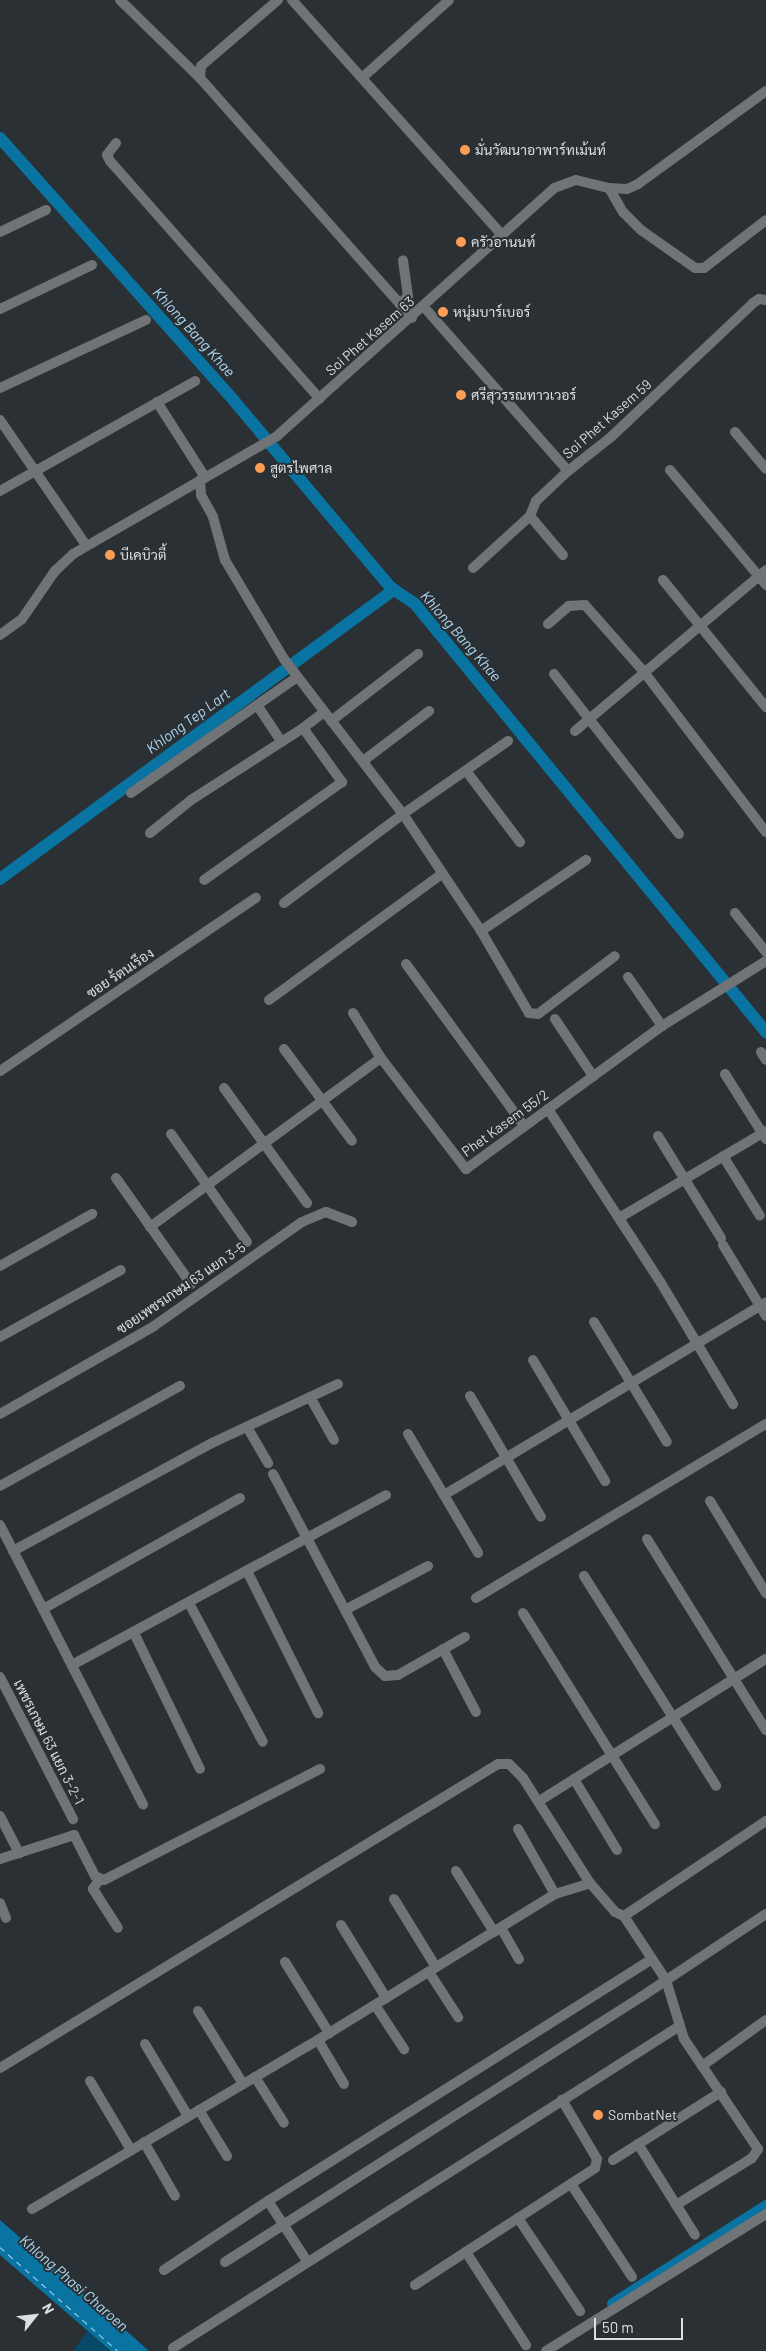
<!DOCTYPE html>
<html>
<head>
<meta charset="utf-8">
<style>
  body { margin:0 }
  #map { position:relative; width:766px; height:2351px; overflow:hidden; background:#2a3034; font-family:Barlow,Sarabun,sans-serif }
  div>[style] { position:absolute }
  .green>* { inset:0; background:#074967 }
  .water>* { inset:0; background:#0974a1 }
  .canal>* { height:12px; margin:-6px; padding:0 6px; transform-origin:6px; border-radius:6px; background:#0974a1 }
  .ferry>* { height:1px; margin-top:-0.5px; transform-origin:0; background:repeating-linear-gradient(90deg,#b0d9f3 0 6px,transparent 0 11px) }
  .minor>* { height:10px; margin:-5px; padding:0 5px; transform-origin:5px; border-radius:5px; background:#717476 }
  .tertiary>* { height:10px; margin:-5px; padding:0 5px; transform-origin:5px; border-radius:5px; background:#717476 }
  .dots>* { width:14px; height:14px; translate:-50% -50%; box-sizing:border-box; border:2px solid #2a3034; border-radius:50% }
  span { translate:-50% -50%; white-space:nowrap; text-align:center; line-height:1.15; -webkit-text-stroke:4px #2a3034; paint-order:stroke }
  .poi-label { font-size:14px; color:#dbdfe2 }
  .left { translate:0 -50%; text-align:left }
  .street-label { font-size:14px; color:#dbdfe2 }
  .water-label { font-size:15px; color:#b0d9f3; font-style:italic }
  .north { position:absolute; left:10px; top:2291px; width:50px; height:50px; -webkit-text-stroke:4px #2a3034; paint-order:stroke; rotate:61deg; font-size:14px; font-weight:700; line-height:20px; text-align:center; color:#dbdfe2 }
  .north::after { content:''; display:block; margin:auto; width:18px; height:22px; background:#dbdfe2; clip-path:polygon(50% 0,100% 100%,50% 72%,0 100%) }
  .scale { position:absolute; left:594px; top:2318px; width:89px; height:22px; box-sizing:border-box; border:2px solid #dbdfe2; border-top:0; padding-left:6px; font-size:15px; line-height:18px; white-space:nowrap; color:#dbdfe2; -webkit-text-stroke:4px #2a3034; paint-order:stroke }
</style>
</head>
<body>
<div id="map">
  <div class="green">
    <div style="clip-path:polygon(87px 2331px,111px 2351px,73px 2351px)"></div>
  </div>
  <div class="water">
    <div style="clip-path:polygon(0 2220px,131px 2335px,149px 2351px,111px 2351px,0 2255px)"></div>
  </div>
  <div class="canal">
    <div style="left:0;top:138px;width:353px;rotate:48.3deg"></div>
    <div style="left:235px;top:402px;width:241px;rotate:50deg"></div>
    <div style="left:390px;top:587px;width:30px;rotate:34deg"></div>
    <div style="left:415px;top:604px;width:554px;rotate:50.65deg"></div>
    <div style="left:0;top:879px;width:489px;rotate:-36.3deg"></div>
    <div style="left:613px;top:2304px;width:182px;rotate:-32.6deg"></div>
  </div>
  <div class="ferry">
    <div style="left:0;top:2247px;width:157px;rotate:41.4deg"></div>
  </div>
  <div class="minor">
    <div style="left:120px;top:0;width:112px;rotate:44.3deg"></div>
    <div style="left:278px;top:0;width:101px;rotate:139.4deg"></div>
    <div style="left:201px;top:66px;width:12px;rotate:95deg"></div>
    <div style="left:200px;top:78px;width:320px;rotate:48.5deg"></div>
    <div style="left:292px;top:0;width:315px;rotate:48.2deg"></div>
    <div style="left:363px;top:77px;width:115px;rotate:-41.8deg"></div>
    <div style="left:116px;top:143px;width:15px;rotate:127deg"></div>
    <div style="left:107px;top:155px;width:7px;rotate:63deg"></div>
    <div style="left:110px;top:161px;width:317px;rotate:48.6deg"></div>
    <div style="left:609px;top:188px;width:28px;rotate:60deg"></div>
    <div style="left:623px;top:212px;width:25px;rotate:45deg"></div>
    <div style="left:641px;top:230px;width:66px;rotate:35.1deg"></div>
    <div style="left:695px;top:268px;width:9px"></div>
    <div style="left:704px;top:268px;width:78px;rotate:-37.7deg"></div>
    <div style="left:0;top:232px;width:51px;rotate:-25.6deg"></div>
    <div style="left:400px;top:304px;width:11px;rotate:-45deg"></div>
    <div style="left:408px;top:296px;width:36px;rotate:-98deg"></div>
    <div style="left:424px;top:307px;width:218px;rotate:48.7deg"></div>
    <div style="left:0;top:309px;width:102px;rotate:-25.6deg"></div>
    <div style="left:0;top:388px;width:161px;rotate:-25deg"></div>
    <div style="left:157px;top:402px;width:89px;rotate:57.4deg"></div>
    <div style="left:0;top:420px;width:152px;rotate:55.5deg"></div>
    <div style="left:735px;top:432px;width:48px;rotate:50deg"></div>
    <div style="left:670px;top:470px;width:150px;rotate:50.1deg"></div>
    <div style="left:200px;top:480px;width:15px;rotate:86deg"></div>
    <div style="left:201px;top:495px;width:25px;rotate:61deg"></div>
    <div style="left:213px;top:517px;width:45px;rotate:74.4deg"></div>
    <div style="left:225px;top:560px;width:115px;rotate:59.2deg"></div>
    <div style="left:284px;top:659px;width:195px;rotate:52.5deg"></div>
    <div style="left:403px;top:814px;width:141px;rotate:56.3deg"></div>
    <div style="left:481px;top:931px;width:95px;rotate:59.7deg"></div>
    <div style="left:529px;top:1013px;width:9px;rotate:6deg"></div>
    <div style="left:538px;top:1014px;width:96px;rotate:-37deg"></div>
    <div style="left:0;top:491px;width:224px;rotate:-29.4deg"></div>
    <div style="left:530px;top:516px;width:51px;rotate:49.8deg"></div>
    <div style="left:473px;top:568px;width:77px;rotate:-42.4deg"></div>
    <div style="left:530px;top:516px;width:16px;rotate:-68deg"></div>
    <div style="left:536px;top:501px;width:44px;rotate:-43.2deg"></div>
    <div style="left:568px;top:471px;width:55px;rotate:-38.3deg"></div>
    <div style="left:611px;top:437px;width:195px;rotate:-43.3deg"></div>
    <div style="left:753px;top:303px;width:7px;rotate:-34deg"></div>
    <div style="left:759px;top:299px;width:7px;rotate:8deg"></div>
    <div style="left:663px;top:580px;width:164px;rotate:51deg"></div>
    <div style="left:548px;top:624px;width:28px;rotate:-41deg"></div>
    <div style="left:569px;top:606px;width:16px;rotate:-4deg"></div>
    <div style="left:585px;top:605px;width:89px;rotate:48.6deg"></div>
    <div style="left:644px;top:672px;width:201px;rotate:52.7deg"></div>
    <div style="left:554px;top:674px;width:203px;rotate:52deg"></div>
    <div style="left:257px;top:705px;width:43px;rotate:56.3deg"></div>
    <div style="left:331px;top:721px;width:110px;rotate:-37.6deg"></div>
    <div style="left:303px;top:728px;width:26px;rotate:-37deg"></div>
    <div style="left:575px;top:731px;width:250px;rotate:-40.1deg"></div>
    <div style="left:363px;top:761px;width:83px;rotate:-37.1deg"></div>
    <div style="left:467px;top:772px;width:88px;rotate:52.9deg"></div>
    <div style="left:131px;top:793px;width:203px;rotate:-34.9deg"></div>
    <div style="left:150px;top:833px;width:53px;rotate:-38.8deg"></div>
    <div style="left:191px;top:800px;width:133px;rotate:-32.7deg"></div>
    <div style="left:303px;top:728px;width:67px;rotate:54.2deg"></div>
    <div style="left:342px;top:782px;width:169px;rotate:144.6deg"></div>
    <div style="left:284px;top:903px;width:149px;rotate:-36.8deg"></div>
    <div style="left:403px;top:814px;width:128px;rotate:-34.8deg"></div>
    <div style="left:735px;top:913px;width:50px;rotate:51.5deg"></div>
    <div style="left:481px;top:931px;width:127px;rotate:-34.1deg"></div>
    <div style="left:406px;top:964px;width:200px;rotate:53.9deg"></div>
    <div style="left:628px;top:977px;width:60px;rotate:55.2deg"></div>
    <div style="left:269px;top:1000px;width:215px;rotate:-36.1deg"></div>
    <div style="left:353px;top:1013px;width:53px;rotate:58.1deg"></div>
    <div style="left:381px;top:1058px;width:140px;rotate:52.6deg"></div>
    <div style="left:466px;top:1169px;width:243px;rotate:-36.1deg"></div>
    <div style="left:662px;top:1026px;width:123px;rotate:-32deg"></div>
    <div style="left:555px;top:1019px;width:69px;rotate:56.3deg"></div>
    <div style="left:284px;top:1049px;width:114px;rotate:53.5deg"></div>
    <div style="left:761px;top:1052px;width:9px;rotate:58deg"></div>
    <div style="left:0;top:1071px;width:309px;rotate:-34.1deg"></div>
    <div style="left:725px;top:1074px;width:77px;rotate:57.8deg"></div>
    <div style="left:224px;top:1088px;width:142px;rotate:54.2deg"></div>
    <div style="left:548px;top:1109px;width:207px;rotate:57deg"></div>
    <div style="left:661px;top:1283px;width:141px;rotate:59.2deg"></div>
    <div style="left:171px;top:1134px;width:132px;rotate:54.9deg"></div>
    <div style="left:658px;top:1136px;width:120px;rotate:58.3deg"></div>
    <div style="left:723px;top:1156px;width:70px;rotate:58.3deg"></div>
    <div style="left:116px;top:1178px;width:130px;rotate:54.7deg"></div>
    <div style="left:619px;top:1218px;width:171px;rotate:-30.6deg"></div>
    <div style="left:150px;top:1227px;width:286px;rotate:-36.2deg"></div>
    <div style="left:723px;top:1245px;width:83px;rotate:58.8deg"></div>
    <div style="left:0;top:1266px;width:106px;rotate:-29.5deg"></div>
    <div style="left:594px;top:1322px;width:140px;rotate:58.7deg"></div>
    <div style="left:0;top:1337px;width:138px;rotate:-29deg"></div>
    <div style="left:533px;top:1360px;width:141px;rotate:59.2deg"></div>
    <div style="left:470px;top:1396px;width:140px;rotate:59.6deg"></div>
    <div style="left:310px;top:1397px;width:49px;rotate:60.8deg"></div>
    <div style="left:0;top:1414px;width:177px;rotate:-29.7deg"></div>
    <div style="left:154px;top:1326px;width:181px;rotate:-35.1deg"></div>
    <div style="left:302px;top:1222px;width:26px;rotate:-23deg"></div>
    <div style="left:326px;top:1212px;width:28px;rotate:21deg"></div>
    <div style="left:247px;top:1427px;width:42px;rotate:59.7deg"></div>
    <div style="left:408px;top:1434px;width:138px;rotate:59.5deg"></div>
    <div style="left:273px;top:1474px;width:218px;rotate:62.1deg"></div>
    <div style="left:375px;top:1667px;width:13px;rotate:42deg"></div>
    <div style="left:385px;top:1676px;width:13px;rotate:-4deg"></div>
    <div style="left:398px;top:1675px;width:77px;rotate:-29.6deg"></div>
    <div style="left:0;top:1486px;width:206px;rotate:-29.1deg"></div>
    <div style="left:444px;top:1495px;width:375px;rotate:-30.9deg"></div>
    <div style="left:710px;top:1501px;width:108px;rotate:58.7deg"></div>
    <div style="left:0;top:1525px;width:314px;rotate:62.9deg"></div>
    <div style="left:647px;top:1539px;width:225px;rotate:58.1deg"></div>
    <div style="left:13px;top:1551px;width:226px;rotate:-28.5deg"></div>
    <div style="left:212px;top:1443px;width:139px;rotate:-25.1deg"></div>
    <div style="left:247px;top:1571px;width:159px;rotate:63.4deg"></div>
    <div style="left:584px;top:1576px;width:248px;rotate:57.8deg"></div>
    <div style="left:476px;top:1598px;width:338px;rotate:-31deg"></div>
    <div style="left:189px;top:1603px;width:157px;rotate:62deg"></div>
    <div style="left:43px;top:1609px;width:226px;rotate:-29.4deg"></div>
    <div style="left:345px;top:1610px;width:94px;rotate:-27.9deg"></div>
    <div style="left:523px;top:1613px;width:249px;rotate:58deg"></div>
    <div style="left:134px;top:1633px;width:151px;rotate:64.1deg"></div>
    <div style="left:443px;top:1649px;width:71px;rotate:62.4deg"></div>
    <div style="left:72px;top:1665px;width:357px;rotate:-28.4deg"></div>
    <div style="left:0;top:1677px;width:160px;rotate:62.8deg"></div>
    <div style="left:574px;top:1779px;width:83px;rotate:58.8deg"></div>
    <div style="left:544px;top:1798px;width:262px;rotate:-32.1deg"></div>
    <div style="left:0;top:1816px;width:42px;rotate:62.8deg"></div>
    <div style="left:518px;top:1829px;width:75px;rotate:60.4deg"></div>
    <div style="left:0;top:1859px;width:78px;rotate:-18deg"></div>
    <div style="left:74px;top:1835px;width:46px;rotate:62.9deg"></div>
    <div style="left:95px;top:1876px;width:10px;rotate:24deg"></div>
    <div style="left:104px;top:1880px;width:243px;rotate:-27.2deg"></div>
    <div style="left:456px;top:1871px;width:72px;rotate:58.1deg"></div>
    <div style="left:99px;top:1880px;width:11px;rotate:124deg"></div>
    <div style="left:93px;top:1889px;width:46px;rotate:57.3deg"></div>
    <div style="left:394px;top:1899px;width:80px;rotate:58.3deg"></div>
    <div style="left:0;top:1903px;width:16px;rotate:68deg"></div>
    <div style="left:341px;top:1925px;width:86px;rotate:58.3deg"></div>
    <div style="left:501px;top:1928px;width:36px;rotate:60deg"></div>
    <div style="left:285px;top:1962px;width:84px;rotate:58.2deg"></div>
    <div style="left:429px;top:1972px;width:54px;rotate:57.2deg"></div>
    <div style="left:375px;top:2005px;width:53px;rotate:56.6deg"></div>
    <div style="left:198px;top:2011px;width:86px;rotate:58.3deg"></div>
    <div style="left:318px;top:2040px;width:51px;rotate:59.4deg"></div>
    <div style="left:145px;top:2044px;width:84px;rotate:59.2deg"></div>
    <div style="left:702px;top:2066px;width:79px;rotate:-35.7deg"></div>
    <div style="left:0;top:2068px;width:583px;rotate:-31.4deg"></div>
    <div style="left:498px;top:1764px;width:11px"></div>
    <div style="left:509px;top:1764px;width:20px;rotate:45deg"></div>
    <div style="left:523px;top:1778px;width:125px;rotate:57.5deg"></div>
    <div style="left:255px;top:2077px;width:54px;rotate:57.8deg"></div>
    <div style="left:90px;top:2081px;width:80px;rotate:59.3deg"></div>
    <div style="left:199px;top:2110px;width:54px;rotate:58.7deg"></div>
    <div style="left:144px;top:2142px;width:62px;rotate:60.1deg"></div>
    <div style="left:638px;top:2144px;width:107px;rotate:57.9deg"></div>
    <div style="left:613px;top:2160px;width:128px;rotate:-32.2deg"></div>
    <div style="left:571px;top:2184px;width:111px;rotate:56.7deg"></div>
    <div style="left:268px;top:2201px;width:454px;rotate:-32.2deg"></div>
    <div style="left:676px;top:2205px;width:89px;rotate:-31.7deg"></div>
    <div style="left:752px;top:2158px;width:11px;rotate:-56deg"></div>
    <div style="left:758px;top:2149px;width:133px;rotate:-123.9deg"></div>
    <div style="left:684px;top:2039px;width:62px;rotate:-107deg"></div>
    <div style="left:666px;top:1980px;width:77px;rotate:-123.3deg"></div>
    <div style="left:624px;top:1916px;width:171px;rotate:-33.8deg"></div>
    <div style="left:32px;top:2209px;width:321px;rotate:-30.6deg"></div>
    <div style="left:308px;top:2046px;width:290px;rotate:-31.6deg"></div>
    <div style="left:555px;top:1894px;width:37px;rotate:-17deg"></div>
    <div style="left:590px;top:1883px;width:38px;rotate:49deg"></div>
    <div style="left:615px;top:1912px;width:10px;rotate:24deg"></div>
    <div style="left:518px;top:2218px;width:112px;rotate:56.3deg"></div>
    <div style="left:466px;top:2252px;width:111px;rotate:57.2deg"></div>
    <div style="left:225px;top:2262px;width:493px;rotate:-32.5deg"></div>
    <div style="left:641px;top:1997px;width:150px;rotate:-33.6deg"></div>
    <div style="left:164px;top:2270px;width:125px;rotate:-33.6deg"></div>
    <div style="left:268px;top:2201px;width:72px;rotate:57deg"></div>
    <div style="left:415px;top:2285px;width:215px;rotate:-33deg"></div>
    <div style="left:595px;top:2168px;width:9px;rotate:-77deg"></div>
    <div style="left:597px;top:2159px;width:69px;rotate:-120.7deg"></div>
    <div style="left:173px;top:2348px;width:598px;rotate:-32.44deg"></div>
    <div style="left:546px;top:2351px;width:259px;rotate:-31.9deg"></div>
  </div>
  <div class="tertiary">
    <div style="left:0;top:635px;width:27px;rotate:-36deg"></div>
    <div style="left:22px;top:619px;width:58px;rotate:-55.5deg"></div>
    <div style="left:55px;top:571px;width:25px;rotate:-43deg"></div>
    <div style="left:73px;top:554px;width:236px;rotate:-30deg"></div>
    <div style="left:277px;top:436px;width:372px;rotate:-41.8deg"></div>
    <div style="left:554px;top:188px;width:23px;rotate:-20deg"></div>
    <div style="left:576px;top:180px;width:34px;rotate:14deg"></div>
    <div style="left:609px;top:188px;width:18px;rotate:3deg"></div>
    <div style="left:627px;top:189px;width:12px;rotate:-24deg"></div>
    <div style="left:638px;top:184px;width:158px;rotate:-36deg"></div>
  </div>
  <div class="dots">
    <div style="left:465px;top:150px;background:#fd9d55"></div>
    <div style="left:461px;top:242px;background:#fd9d55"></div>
    <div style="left:443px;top:312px;background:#fd9d55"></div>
    <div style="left:461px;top:395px;background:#fd9d55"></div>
    <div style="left:260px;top:468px;background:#fd9d55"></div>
    <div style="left:110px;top:555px;background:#fd9d55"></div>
    <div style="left:598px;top:2115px;background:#fd9d55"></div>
  </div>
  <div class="poi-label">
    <span class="left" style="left:475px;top:150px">มั่นวัฒนาอาพาร์ทเม้นท์</span>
    <span class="left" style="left:471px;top:242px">ครัวอานนท์</span>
    <span class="left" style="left:453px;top:312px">หนุ่มบาร์เบอร์</span>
    <span class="left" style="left:471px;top:395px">ศรีสุวรรณทาวเวอร์</span>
    <span class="left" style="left:270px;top:468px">สูตรไพศาล</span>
    <span class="left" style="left:120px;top:555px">บีเคบิวตี้</span>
    <span class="left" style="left:608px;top:2115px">SombatNet</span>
  </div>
  <div class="street-label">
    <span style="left:370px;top:336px;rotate:-41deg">Soi Phet Kasem 63</span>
    <span style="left:607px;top:419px;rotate:-41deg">Soi Phet Kasem 59</span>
    <span style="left:120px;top:973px;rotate:-34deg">ซอย ร้ตนเรึอง</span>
    <span style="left:505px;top:1123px;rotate:-36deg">Phet Kasem 55/2</span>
    <span style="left:181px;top:1288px;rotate:-34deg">ซอยเพชรเกษม 63 แยก 3-5</span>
    <span style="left:49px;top:1742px;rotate:63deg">เพชรเกษม 63 แยก 3-2-1</span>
  </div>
  <div class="water-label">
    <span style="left:194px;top:332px;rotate:48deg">Khlong Bang Khae</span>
    <span style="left:461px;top:636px;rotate:49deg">Khlong Bang Khae</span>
    <span style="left:188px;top:721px;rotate:-36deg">Khlong Tep Lart</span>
    <span style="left:74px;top:2283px;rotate:41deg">Khlong Phasi Charoen</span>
  </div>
  <div class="north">N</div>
  <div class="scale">50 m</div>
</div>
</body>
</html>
